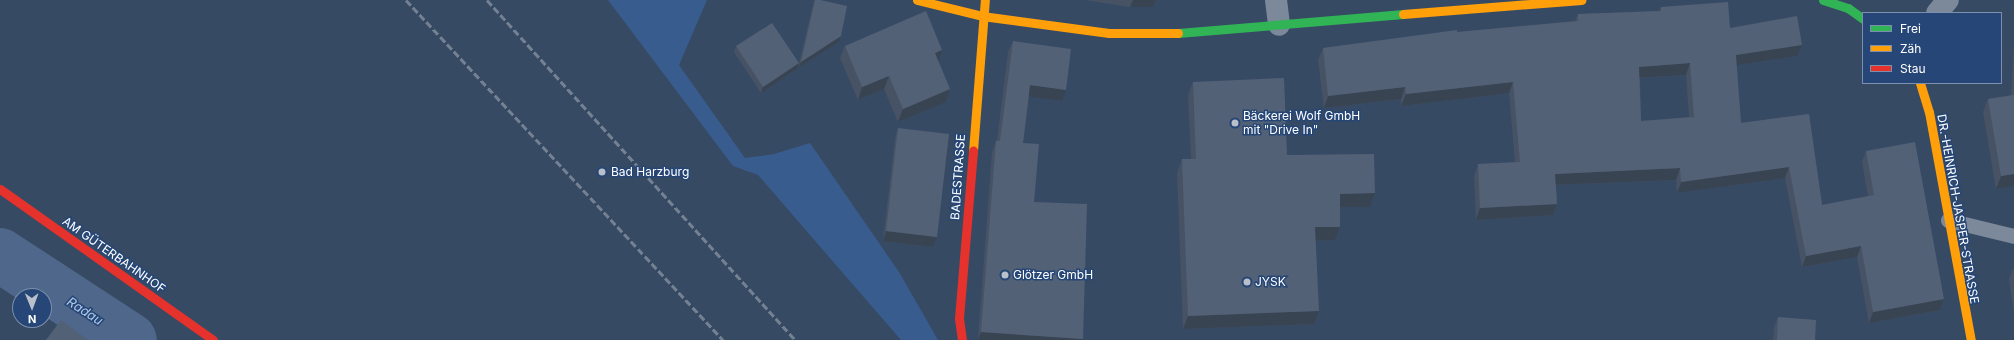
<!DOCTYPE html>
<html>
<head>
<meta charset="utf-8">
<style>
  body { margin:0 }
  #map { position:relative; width:2014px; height:340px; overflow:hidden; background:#374a64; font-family:Inter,sans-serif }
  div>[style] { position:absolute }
  .green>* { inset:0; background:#385c8d }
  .river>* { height:54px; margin:-27px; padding:0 27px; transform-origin:27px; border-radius:27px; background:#4f678a }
  .lane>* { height:15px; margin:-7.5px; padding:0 7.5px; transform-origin:7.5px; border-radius:7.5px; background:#7b899b }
  .street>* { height:22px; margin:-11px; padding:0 11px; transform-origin:11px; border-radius:11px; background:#7b899b }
  .fast>* { height:9px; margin:-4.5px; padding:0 4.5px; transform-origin:4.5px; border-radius:4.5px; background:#30b455 }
  .slow>* { height:9px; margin:-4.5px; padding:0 4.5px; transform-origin:4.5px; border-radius:4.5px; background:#ff9f0a }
  .jam>* { height:9px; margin:-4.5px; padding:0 4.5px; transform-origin:4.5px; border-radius:4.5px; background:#e5322d }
  .rail>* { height:3px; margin-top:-1.5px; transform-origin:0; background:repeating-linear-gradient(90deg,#738193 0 7px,transparent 0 10px) }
  .wall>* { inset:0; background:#475365 }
  .shaded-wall>* { inset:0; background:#394453 }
  .building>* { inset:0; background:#526176 }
  .dots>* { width:11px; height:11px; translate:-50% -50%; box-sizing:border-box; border:2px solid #254676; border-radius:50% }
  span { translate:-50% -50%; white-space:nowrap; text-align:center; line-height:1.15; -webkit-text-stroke:3px #254676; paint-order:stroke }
  .poi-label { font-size:12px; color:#fff }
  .left { translate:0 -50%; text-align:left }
  .street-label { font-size:12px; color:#fff }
  .water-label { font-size:13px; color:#b0c9ea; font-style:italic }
  .legend { position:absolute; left:1862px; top:12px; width:140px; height:72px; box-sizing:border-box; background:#254676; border:1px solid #7c90ad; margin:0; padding:5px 7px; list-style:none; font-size:12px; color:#fff }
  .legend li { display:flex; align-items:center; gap:8px; height:20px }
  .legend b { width:20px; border:1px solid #7c90ad }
  .north { position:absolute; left:12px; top:288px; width:40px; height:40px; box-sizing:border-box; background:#254676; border:1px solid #7c90ad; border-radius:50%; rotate:179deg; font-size:11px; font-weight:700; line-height:16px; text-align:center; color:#fff }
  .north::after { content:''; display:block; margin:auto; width:14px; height:18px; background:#b9c0c9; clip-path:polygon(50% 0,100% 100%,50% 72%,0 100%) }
</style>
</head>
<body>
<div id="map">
  <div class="green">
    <div style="clip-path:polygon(608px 0,707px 0,679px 65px,745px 158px,774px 154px,810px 143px,899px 272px,938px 340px,901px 340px,758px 175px,733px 166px)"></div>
  </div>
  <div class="river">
    <div style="left:0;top:255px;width:155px;rotate:33.2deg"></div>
  </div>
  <div class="lane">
    <div style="left:1948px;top:220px;width:68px;rotate:13.6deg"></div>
  </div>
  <div class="street">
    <div style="left:1276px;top:0;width:25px;rotate:83deg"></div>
    <div style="left:1937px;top:13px;width:17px;rotate:-50deg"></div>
  </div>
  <div class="fast">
    <div style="left:1823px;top:0;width:26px;rotate:18deg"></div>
    <div style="left:1848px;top:8px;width:19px;rotate:36deg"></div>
    <div style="left:1178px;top:33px;width:226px;rotate:-4.8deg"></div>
  </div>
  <div class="slow">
    <div style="left:917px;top:0;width:67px;rotate:13.8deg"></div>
    <div style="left:982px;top:16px;width:128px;rotate:7.6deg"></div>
    <div style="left:1109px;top:33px;width:69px"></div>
    <div style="left:1403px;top:14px;width:179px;rotate:-4.5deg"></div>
    <div style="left:1920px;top:83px;width:30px;rotate:73deg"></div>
    <div style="left:1929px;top:112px;width:232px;rotate:79.6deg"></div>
    <div style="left:973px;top:151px;width:151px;rotate:-85.5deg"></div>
  </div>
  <div class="jam">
    <div style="left:0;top:189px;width:261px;rotate:35.3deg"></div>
    <div style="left:962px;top:340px;width:22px;rotate:-98deg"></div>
    <div style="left:959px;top:318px;width:168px;rotate:-85.2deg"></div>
  </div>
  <div class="rail">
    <div style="left:406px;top:0;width:465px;rotate:47deg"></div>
    <div style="left:487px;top:0;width:459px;rotate:47.8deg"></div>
  </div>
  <div class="wall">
    <div style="clip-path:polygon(814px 0,841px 36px,839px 42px,798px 68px,813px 5px)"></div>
    <div style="clip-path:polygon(1085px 0,1156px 0,1153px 7px,1130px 7px)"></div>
    <div style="clip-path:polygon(evenodd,1661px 7px,1730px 28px,1797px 56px,1736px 65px,1741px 123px,1809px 114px,1822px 205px,1868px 196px,1862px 162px,1866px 151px,1944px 299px,1940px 310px,1869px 323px,1857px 257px,1802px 267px,1785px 178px,1677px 193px,1676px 180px,1556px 185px,1557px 204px,1553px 215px,1476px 220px,1474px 176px,1478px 164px,1515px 162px,1509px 93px,1401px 106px,1401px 99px,1324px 108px,1318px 60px,1323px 48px,1457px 32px,1575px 21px,1578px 14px,1659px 11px,1661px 7px,1686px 75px,1689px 117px,1641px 121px,1640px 78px,1686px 75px)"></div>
    <div style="clip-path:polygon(1013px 41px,1062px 101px,1029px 96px,1023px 143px,1034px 202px,1083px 340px,978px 340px,992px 152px,996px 141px,997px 141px,1008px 52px)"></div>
    <div style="clip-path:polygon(2014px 41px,2014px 186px,1996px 189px,1983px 112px,1988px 99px,2011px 95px)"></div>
    <div style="clip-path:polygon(736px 46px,799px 63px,797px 69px,761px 93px,734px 52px)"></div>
    <div style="clip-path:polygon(845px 46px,938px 61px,950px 89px,946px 102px,898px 122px,884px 89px,858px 100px,840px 58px)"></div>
    <div style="clip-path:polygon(1193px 82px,1287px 155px,1375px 193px,1370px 207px,1340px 207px,1340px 227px,1335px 240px,1316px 241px,1314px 324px,1183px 329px,1177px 173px,1182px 159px,1191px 159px,1188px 95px)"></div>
    <div style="clip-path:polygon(898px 128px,937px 237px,933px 247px,883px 241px,895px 139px)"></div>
    <div style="clip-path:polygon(2013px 269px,2014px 269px,2014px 313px,2009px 279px)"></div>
    <div style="clip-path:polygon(1778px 317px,1815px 340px,1773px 340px,1774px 327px)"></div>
  </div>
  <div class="shaded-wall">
    <div style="clip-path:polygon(1133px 0,1156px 0,1153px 7px,1130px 7px)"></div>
    <div style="clip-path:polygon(841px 36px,839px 42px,798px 68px,801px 62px)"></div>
    <div style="clip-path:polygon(1802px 45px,1797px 56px,1731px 66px,1736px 55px)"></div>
    <div style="clip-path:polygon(942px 50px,938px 63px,935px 53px)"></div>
    <div style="clip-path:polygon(799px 63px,797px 69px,761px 93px,763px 87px)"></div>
    <div style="clip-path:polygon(1690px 63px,1686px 75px,1635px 78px,1639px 67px)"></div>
    <div style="clip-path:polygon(889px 76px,884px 89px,858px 100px,862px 87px)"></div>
    <div style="clip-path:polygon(1513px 82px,1509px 93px,1401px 106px,1406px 94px)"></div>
    <div style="clip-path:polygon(1030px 85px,1066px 90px,1062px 101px,1026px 96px)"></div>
    <div style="clip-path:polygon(1405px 87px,1401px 99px,1324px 108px,1328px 96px)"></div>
    <div style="clip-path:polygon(950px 89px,946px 102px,898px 122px,903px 109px)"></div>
    <div style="clip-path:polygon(1789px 167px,1785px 178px,1677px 193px,1681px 182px)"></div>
    <div style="clip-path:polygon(1680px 168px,1676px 180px,1551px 185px,1555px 174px)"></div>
    <div style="clip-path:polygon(2014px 174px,2014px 186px,1996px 189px,2001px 176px)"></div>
    <div style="clip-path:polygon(1375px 193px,1370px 207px,1335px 207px,1340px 194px)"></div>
    <div style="clip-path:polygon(1557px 204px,1553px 215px,1476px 220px,1480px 208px)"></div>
    <div style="clip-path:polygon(1315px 227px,1340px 227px,1335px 240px,1310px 241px)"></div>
    <div style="clip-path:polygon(886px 231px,937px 237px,933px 247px,883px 241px)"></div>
    <div style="clip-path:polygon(1861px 246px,1857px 257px,1802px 267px,1806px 256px)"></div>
    <div style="clip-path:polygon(1944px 299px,1940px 310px,1869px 323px,1873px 312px)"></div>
    <div style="clip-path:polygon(1319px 311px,1314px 324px,1183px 329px,1188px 316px)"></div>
    <div style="clip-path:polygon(981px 332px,1083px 339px,1083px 340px,978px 340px)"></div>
  </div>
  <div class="building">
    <div style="clip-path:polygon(815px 0,820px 0,847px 6px,841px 36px,801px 62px)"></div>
    <div style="clip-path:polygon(evenodd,1728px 2px,1730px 28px,1797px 16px,1802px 45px,1736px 55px,1741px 123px,1809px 114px,1822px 205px,1874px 195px,1866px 151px,1915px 142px,1944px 299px,1873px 312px,1861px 246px,1806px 256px,1789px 167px,1681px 182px,1680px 168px,1555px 174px,1557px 204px,1480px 208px,1478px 164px,1520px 162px,1513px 82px,1406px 94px,1405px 87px,1328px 96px,1323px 48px,1457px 30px,1457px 32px,1578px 21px,1578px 14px,1661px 11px,1661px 7px,1728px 2px,1690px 63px,1694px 117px,1641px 121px,1639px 67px,1690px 63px)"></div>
    <div style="clip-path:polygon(926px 11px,942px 50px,935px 53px,950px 89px,903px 109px,889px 76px,862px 87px,845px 46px)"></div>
    <div style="clip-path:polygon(772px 23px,799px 63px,763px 87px,736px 46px)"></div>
    <div style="clip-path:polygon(1013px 41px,1071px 49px,1066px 90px,1030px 85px,1023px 143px,1039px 144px,1034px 202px,1087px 204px,1083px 339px,981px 332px,996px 141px,1000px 141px)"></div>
    <div style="clip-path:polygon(1284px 78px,1287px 155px,1374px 154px,1375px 193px,1340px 194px,1340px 227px,1315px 227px,1319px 311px,1188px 316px,1182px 159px,1196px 159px,1193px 82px)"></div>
    <div style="clip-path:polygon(2014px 95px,2014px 174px,2001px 176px,1988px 99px)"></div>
    <div style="clip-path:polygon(898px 128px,949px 134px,937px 237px,886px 231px)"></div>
    <div style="clip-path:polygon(1778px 317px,1816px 320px,1815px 340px,1777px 340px)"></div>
    <div style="clip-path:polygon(61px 320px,88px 340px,46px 340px)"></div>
  </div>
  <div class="dots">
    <div style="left:1235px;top:123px;background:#b9c0c9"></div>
    <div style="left:602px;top:172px;background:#b9c0c9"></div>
    <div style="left:1005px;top:275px;background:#b9c0c9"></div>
    <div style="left:1247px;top:282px;background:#b9c0c9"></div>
  </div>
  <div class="poi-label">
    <span class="left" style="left:1243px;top:123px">Bäckerei Wolf GmbH<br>mit "Drive In"</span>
    <span class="left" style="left:611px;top:172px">Bad Harzburg</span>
    <span class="left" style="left:1013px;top:275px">Glötzer GmbH</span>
    <span class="left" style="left:1255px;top:282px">JYSK</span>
  </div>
  <div class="street-label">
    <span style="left:958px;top:177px;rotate:-86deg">BADESTRASSE</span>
    <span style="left:1958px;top:209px;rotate:80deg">DR.-HEINRICH-JASPER-STRASSE</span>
    <span style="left:114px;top:255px;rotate:35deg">AM GÜTERBAHNHOF</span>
  </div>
  <div class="water-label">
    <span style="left:85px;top:311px;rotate:33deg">Radau</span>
  </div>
  <ul class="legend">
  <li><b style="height:5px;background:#30b455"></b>Frei</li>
  <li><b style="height:5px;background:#ff9f0a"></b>Zäh</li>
  <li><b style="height:5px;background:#e5322d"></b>Stau</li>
  </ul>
  <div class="north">N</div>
</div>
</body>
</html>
